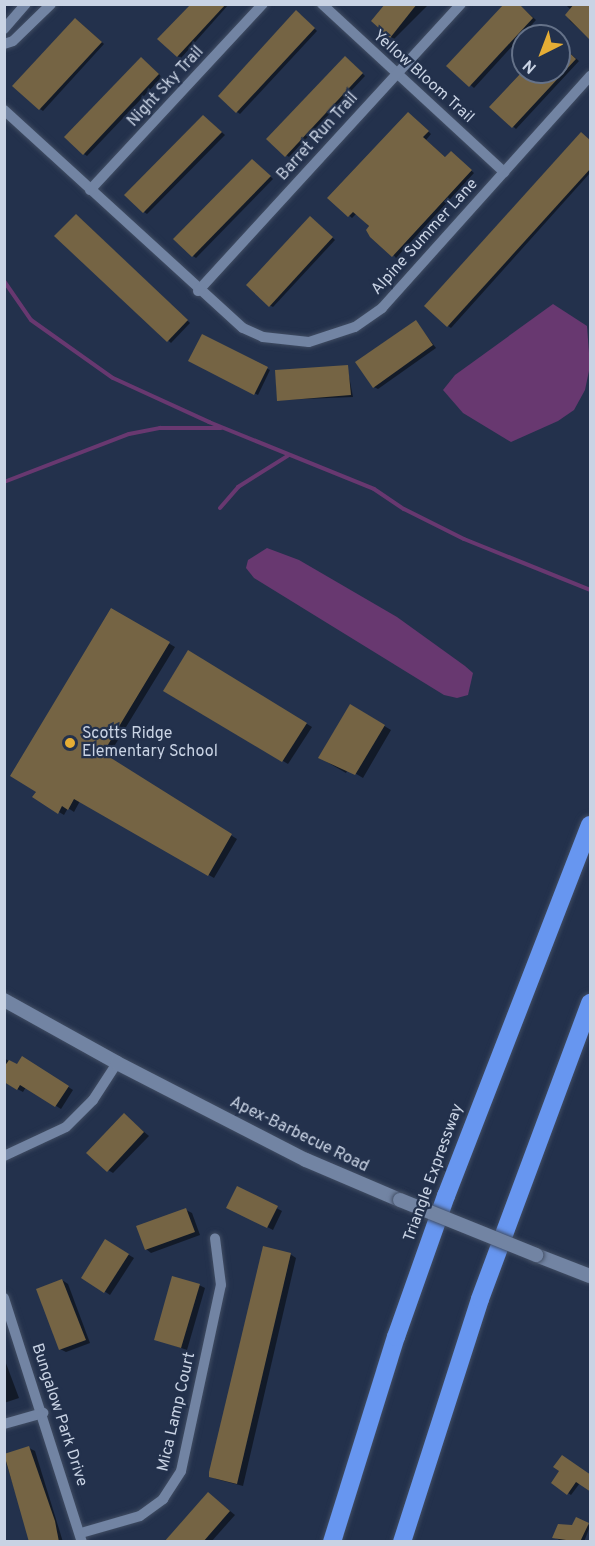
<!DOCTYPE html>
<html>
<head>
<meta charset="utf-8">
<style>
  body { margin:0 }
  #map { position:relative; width:595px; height:1546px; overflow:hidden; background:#23314c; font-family:Overpass,sans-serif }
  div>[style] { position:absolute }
  .water>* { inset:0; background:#683870 }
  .shadow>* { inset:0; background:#0007 }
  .stream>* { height:4px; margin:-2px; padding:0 2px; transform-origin:2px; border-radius:2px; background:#683870 }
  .building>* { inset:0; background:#756444 }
  .roads { filter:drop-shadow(0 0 2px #414d63) drop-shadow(0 0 2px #414d63) }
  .minor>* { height:10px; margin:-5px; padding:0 5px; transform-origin:5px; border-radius:5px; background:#7284a3 }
  .tertiary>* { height:14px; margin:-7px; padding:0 7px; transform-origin:7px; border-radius:7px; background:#7284a3 }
  .motorway>* { height:18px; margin:-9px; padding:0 9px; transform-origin:9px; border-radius:9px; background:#6796f0 }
  .bridges { filter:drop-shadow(0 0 2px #414d63) drop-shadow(0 0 2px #414d63) }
  .tertiary-bridge>* { height:14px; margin:-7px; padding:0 7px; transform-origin:7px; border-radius:7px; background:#7284a3 }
  .dots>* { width:16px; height:16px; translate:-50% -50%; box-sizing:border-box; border:3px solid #23314c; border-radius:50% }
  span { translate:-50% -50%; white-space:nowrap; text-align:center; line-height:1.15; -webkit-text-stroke:4.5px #23314c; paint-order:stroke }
  .street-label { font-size:16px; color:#c9d3e4 }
  .poi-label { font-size:16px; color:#c9d3e4 }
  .left { translate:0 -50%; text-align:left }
  .frame { position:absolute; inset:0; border:6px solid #c9d3e4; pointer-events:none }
  .north { position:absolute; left:511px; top:24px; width:60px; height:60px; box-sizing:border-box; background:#23314c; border:2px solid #657289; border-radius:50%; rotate:222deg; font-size:16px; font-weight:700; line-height:24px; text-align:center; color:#c9d3e4 }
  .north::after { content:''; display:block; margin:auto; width:21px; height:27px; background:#e5ad35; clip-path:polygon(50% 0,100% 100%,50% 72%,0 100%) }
</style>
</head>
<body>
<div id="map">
  <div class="water">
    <div style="clip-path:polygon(553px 304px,587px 326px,590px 366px,585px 390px,574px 410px,558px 421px,511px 442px,463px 413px,443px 390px,455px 375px)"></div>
    <div style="clip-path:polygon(267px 548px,299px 560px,397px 617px,465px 666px,473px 673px,468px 695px,457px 698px,444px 695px,254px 578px,246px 568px,248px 560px)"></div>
  </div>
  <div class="shadow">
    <div style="clip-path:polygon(192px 4px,229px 4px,181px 58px,177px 56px)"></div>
    <div style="clip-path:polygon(389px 4px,429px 4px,394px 39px,391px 37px)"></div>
    <div style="clip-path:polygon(518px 4px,536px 20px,474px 88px,448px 66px)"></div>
    <div style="clip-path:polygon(565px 4px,590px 4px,590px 39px,570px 21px,567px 15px,571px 10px)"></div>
    <div style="clip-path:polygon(300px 14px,317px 31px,240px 114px,237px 112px,220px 96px)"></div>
    <div style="clip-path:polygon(76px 19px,104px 44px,43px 111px,40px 109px)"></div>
    <div style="clip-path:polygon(559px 44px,579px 61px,516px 129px,491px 107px,524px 72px,559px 72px)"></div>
    <div style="clip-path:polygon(144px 60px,162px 77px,87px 156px,84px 154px)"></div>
    <div style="clip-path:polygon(349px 60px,365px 76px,289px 157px,286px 155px)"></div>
    <div style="clip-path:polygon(412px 116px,431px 134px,426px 140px,446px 158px,454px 155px,474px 173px,396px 258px,357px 213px,352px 218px,329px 198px)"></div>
    <div style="clip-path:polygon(207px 119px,225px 135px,147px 214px,144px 212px)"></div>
    <div style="clip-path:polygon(590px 141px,590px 173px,451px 328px,448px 326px)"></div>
    <div style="clip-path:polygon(256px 163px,273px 179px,196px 258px,193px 256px)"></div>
    <div style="clip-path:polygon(79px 217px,190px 323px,171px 343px,57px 236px)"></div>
    <div style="clip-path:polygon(314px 220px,335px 240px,273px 307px,269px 305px)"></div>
    <div style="clip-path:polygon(416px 322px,436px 348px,378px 389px,374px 387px)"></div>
    <div style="clip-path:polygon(203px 336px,270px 370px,258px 395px,190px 361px)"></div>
    <div style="clip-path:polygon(347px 366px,353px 397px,279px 400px)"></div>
    <div style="clip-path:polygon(112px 610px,175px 647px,107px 758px,237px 839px,214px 878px,80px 801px,74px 812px,68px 808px,64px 815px,34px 797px)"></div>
    <div style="clip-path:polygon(189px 652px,312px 727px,288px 764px,165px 690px)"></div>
    <div style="clip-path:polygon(351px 706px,391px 730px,363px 778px,348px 769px,346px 773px,320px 758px)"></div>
    <div style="clip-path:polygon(4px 1058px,17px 1066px,23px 1058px,73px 1090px,61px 1109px,26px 1087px,23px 1092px,4px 1082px)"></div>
    <div style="clip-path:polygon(124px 1115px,149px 1136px,113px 1173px,108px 1170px)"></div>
    <div style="clip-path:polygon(238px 1188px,282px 1211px,273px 1230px,228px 1207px)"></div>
    <div style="clip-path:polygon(186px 1210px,192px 1213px,200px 1235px,151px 1253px,146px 1249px)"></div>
    <div style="clip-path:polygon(106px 1241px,134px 1258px,110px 1295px,83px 1277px)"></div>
    <div style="clip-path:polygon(290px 1254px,296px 1258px,243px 1486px,216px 1479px,211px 1476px)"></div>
    <div style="clip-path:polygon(62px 1280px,68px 1284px,90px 1343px,66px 1352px,60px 1349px)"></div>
    <div style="clip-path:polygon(199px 1285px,205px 1288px,187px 1350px,155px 1339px)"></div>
    <div style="clip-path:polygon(4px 1358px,19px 1398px,4px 1403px)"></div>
    <div style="clip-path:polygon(29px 1448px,35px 1451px,63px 1542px,31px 1542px,4px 1456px)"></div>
    <div style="clip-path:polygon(561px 1471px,580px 1483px,571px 1495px,568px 1493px)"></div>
    <div style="clip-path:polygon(209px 1494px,235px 1515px,211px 1542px,167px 1542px)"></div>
    <div style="clip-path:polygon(576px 1519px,590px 1526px,584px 1542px,563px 1542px,554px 1537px,573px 1526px)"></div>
  </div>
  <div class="stream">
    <div style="left:4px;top:281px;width:47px;rotate:55.3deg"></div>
    <div style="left:31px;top:320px;width:100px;rotate:35.3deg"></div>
    <div style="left:113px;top:378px;width:106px;rotate:24.6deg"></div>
    <div style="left:209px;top:422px;width:178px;rotate:22.1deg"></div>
    <div style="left:374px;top:489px;width:36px;rotate:34deg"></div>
    <div style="left:404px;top:509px;width:67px;rotate:26.6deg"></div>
    <div style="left:464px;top:539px;width:136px;rotate:22deg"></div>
    <div style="left:4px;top:482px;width:134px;rotate:-21deg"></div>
    <div style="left:129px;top:434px;width:32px;rotate:-11deg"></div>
    <div style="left:160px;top:428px;width:61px"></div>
    <div style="left:220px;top:508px;width:28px;rotate:-49deg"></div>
    <div style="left:238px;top:487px;width:60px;rotate:-32.1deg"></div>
  </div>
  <div class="building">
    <div style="clip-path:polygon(191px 4px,226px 4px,177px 57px,157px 39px)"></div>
    <div style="clip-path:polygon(385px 4px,417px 4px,390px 38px,371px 21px)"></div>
    <div style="clip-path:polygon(504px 4px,519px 4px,533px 18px,469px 87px,446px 66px)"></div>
    <div style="clip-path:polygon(574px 4px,591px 4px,591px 41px,565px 15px)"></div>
    <div style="clip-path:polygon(296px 10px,315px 28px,236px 113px,218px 96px)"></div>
    <div style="clip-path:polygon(75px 18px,102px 42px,39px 110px,12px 86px)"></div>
    <div style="clip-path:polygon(559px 43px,576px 59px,512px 128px,489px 107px,522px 72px,559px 72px)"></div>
    <div style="clip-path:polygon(345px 56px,363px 73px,285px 157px,266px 139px)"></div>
    <div style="clip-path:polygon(141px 57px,159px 74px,83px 155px,64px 137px)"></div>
    <div style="clip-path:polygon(408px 112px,429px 131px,423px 137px,445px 157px,451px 151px,472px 170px,392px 257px,370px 237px,366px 230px,369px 226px,353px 212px,348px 217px,327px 198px)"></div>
    <div style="clip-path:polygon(203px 115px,222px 132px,143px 213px,124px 195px)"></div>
    <div style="clip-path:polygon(581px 132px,591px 141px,591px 168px,447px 327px,424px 306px)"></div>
    <div style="clip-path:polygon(252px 159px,271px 176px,192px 257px,173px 239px)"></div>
    <div style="clip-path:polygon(76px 214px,188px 320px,167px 342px,54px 236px)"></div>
    <div style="clip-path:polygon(310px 216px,333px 237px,269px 307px,246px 285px)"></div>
    <div style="clip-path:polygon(416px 320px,433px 345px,373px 388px,355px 362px)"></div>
    <div style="clip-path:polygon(202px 334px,268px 367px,254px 395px,188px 361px)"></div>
    <div style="clip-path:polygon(348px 365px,351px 395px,277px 401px,275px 370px)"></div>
    <div style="clip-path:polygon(111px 608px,170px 642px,103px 753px,232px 834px,208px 876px,74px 799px,68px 810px,62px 806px,58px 814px,32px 797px,36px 792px,10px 776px)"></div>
    <div style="clip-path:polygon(188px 650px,307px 723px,282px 762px,163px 691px)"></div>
    <div style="clip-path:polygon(350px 704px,385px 725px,355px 775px,318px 758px)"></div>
    <div style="clip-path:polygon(22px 1056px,69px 1086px,55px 1107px,20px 1085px,17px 1090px,4px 1082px,4px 1067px,9px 1060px,17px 1064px)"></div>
    <div style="clip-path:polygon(124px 1113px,144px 1132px,107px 1172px,86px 1153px)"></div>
    <div style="clip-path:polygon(237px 1186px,278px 1206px,267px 1228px,226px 1208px)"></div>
    <div style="clip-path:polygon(186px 1208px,195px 1232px,145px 1250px,136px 1226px)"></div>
    <div style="clip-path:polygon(105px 1239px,129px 1254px,104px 1293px,81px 1278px)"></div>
    <div style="clip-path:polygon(263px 1246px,291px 1253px,237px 1484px,209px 1477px,209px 1472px)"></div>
    <div style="clip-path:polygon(172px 1276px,200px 1284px,181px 1348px,154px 1340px)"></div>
    <div style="clip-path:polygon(62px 1279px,86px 1340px,59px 1350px,36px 1289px)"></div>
    <div style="clip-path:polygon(29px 1446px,55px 1521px,59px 1542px,29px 1542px,4px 1454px)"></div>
    <div style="clip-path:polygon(562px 1455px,591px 1475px,591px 1492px,576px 1482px,567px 1495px,551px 1483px,559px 1471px,553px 1467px)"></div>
    <div style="clip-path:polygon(208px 1492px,230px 1511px,203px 1542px,164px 1542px)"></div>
    <div style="clip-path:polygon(576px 1517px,589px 1523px,580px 1542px,552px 1538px,558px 1524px,572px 1525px)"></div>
  </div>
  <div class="roads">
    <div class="minor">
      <div style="left:322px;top:4px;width:248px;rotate:42.7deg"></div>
      <div style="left:4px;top:29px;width:33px;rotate:-49deg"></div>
      <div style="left:4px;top:44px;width:9px;rotate:-18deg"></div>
      <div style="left:13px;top:41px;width:53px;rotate:-44.2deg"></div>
      <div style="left:4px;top:110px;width:323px;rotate:42.4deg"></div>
      <div style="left:243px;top:328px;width:22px;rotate:24deg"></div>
      <div style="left:263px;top:337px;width:46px;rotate:6.2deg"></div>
      <div style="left:309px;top:342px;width:48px;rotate:-18.1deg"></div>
      <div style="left:355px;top:327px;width:33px;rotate:-35deg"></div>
      <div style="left:382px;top:308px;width:312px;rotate:-48.1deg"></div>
      <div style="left:90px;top:190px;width:254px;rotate:-47.1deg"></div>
      <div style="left:198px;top:291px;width:389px;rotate:-47.5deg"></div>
      <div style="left:4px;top:1156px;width:68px;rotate:-25.1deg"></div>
      <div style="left:66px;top:1127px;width:38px;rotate:-45deg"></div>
      <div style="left:93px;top:1100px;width:44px;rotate:-57deg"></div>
      <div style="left:4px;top:1298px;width:256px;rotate:72.3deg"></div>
      <div style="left:4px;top:1424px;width:41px;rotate:-15.8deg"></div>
      <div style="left:81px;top:1533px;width:61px;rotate:-16.1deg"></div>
      <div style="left:140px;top:1516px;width:29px;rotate:-36deg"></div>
      <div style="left:163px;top:1499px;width:33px;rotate:-57deg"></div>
      <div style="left:181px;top:1471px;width:190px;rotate:-77.9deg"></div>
      <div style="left:221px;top:1285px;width:47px;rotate:-97.3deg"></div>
    </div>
    <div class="tertiary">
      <div style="left:4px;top:1000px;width:129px;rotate:29.1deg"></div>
      <div style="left:117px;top:1063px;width:212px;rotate:27.2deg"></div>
      <div style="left:306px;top:1160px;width:102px;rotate:23.1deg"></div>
      <div style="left:536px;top:1255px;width:58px;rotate:21.3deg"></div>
    </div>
    <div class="motorway">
      <div style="left:332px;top:1542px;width:215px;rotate:-72.7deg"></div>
      <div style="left:396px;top:1337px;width:150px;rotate:-70.5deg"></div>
      <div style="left:446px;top:1196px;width:398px;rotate:-68.8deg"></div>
      <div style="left:402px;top:1542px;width:255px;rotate:-72.2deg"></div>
      <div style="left:480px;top:1299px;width:316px;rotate:-69.6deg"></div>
    </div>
  </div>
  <div class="bridges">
    <div class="tertiary-bridge">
      <div style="left:400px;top:1200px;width:147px;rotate:22deg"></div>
    </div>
  </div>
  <div class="dots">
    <div style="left:70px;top:743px;background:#e5ad35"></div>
  </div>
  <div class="street-label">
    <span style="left:423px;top:77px;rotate:42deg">Yellow Bloom Trail</span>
    <span style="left:166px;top:87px;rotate:-47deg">Night Sky Trail</span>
    <span style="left:318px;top:137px;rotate:-48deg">Barret Run Trail</span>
    <span style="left:425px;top:237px;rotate:-48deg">Alpine Summer Lane</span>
    <span style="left:299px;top:1135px;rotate:26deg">Apex-Barbecue Road</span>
    <span style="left:434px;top:1173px;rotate:-70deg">Triangle Expressway</span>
    <span style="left:177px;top:1412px;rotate:-77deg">Mica Lamp Court</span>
    <span style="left:59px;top:1415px;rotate:72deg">Bungalow Park Drive</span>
  </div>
  <div class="poi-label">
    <span class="left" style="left:82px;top:743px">Scotts Ridge<br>Elementary School</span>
  </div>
  <div class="frame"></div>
  <div class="north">N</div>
</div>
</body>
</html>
